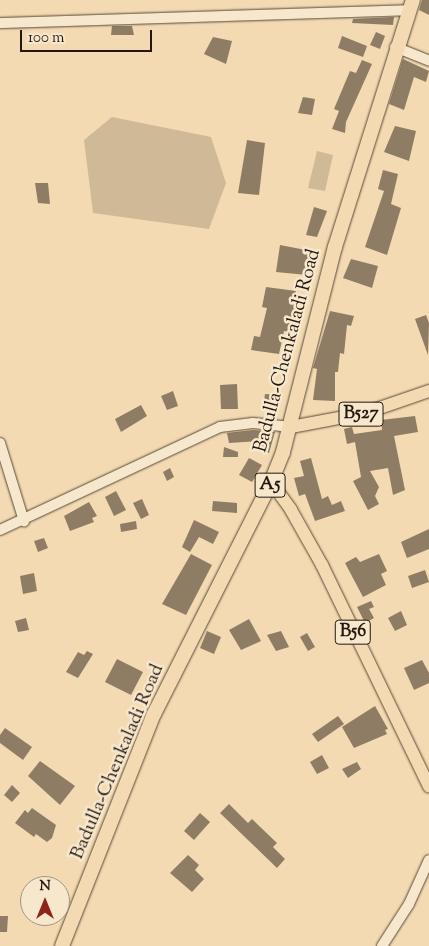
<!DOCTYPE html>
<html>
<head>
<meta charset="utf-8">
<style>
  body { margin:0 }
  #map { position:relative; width:429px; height:946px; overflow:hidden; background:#f3dab2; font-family:"Sorts Mill Goudy",serif }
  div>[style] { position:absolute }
  .green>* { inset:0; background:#d0b996 }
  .building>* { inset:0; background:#8f7c64 }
  .roads { filter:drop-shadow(0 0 1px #574838) drop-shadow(0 0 1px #574838) }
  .minor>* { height:10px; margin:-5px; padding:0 5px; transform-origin:5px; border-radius:5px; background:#f7e7cd }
  .major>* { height:12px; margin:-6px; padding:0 6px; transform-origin:6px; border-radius:6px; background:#f3dab2 }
  .highway>* { height:14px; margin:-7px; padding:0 7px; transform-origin:7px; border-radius:7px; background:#f3dab2 }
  span { translate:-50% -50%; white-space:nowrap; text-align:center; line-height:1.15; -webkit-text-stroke:5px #f7e7cd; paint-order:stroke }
  .shield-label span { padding:1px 4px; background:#f7e7cd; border:1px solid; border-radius:4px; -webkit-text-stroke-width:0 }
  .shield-label { font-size:18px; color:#23170f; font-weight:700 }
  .street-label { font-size:19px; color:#23170f }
  .north { position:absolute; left:20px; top:876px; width:50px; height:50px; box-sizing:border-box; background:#f7e7cd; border:1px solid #a29481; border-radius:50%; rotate:0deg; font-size:14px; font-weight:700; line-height:20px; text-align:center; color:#23170f }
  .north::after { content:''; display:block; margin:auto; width:18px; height:22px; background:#8f2418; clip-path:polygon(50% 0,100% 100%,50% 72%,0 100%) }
  .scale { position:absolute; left:20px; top:30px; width:132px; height:22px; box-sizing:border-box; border:2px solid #23170f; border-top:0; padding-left:6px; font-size:15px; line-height:18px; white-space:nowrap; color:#23170f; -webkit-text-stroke:4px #f7e7cd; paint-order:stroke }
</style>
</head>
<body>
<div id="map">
  <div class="green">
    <div style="clip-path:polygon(112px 117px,211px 137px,226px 183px,209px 229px,93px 213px,84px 140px)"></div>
    <div style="clip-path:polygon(317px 151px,333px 155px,325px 191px,308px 188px)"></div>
  </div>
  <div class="building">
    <div style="clip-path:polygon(422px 0,429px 0,429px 15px,419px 10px)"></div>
    <div style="clip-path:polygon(394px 17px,393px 25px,352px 23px,353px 19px)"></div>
    <div style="clip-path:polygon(112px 26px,132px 26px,134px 35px,111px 35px)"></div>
    <div style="clip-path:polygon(376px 32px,385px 36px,380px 49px,370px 45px)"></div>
    <div style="clip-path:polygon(342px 36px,367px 46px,363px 57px,338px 48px)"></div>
    <div style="clip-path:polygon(213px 37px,232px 41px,226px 64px,204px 54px)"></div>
    <div style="clip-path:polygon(403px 59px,429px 71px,426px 82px,414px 77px,404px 110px,389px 104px)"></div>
    <div style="clip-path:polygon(362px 60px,372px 64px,346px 122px,345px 133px,332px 129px,339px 111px,334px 109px,350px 71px,356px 73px)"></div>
    <div style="clip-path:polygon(303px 97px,315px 99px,312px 115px,298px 113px)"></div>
    <div style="clip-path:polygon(395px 126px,416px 131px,409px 161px,384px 152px)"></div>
    <div style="clip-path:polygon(247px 140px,265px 143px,259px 195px,238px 193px)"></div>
    <div style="clip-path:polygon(383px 170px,398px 174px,391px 204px,401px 208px,387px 255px,365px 247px,384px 191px,378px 189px)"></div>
    <div style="clip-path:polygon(35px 183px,48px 183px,50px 204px,38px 203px)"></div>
    <div style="clip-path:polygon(314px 207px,327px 211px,317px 237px,306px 235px)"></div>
    <div style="clip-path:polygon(280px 245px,311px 251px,307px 275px,276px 272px)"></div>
    <div style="clip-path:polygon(351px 259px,378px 266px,372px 288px,343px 278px)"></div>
    <div style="clip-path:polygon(266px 287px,296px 291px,292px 321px,296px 321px,293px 333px,284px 331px,279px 354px,251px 350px,254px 336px,260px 337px,267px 308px,262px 307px)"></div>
    <div style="clip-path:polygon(330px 311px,354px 316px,351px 326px,347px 325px,344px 354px,340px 353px,338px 372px,335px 372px,335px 401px,313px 400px,317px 369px,313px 368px)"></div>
    <div style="clip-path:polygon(426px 315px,429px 323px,428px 355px,415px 319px)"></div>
    <div style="clip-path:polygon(237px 384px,238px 409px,221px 409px,220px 385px)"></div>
    <div style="clip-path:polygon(173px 391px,178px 406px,167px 410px,161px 396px)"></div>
    <div style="clip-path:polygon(265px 394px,279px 395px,276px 408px,263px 407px)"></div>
    <div style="clip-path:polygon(141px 405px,147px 416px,121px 432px,115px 419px)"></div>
    <div style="clip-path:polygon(415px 416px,418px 432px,394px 436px,405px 490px,393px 495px,388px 468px,370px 471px,379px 487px,375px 496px,379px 504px,368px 510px,353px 481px,361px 477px,355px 442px,347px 444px,344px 429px,352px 427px,354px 434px,382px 430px,381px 420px)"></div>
    <div style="clip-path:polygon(253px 430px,275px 432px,269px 453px,254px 449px,258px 441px,229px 443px,227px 433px)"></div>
    <div style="clip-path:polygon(224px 447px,238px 452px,238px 457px,223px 457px)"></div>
    <div style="clip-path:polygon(249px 458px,262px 465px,252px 482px,239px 475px)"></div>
    <div style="clip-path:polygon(311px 458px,322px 499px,328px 496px,332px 505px,341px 501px,345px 511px,315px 521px,305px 494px,299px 496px,294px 478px,304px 476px,300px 461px)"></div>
    <div style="clip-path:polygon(170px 468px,174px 477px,167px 481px,163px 472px)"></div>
    <div style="clip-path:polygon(116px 491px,126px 510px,114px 516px,105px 497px)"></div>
    <div style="clip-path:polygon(142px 499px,149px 515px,141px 519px,133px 503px)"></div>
    <div style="clip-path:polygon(213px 501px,237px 503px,237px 513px,212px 511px)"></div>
    <div style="clip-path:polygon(89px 502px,97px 516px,92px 518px,94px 522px,70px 531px,64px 516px)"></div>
    <div style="clip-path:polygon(194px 520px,219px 532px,213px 544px,199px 537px,190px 552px,182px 547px)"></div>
    <div style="clip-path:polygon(136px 521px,137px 529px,121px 532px,120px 524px)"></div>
    <div style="clip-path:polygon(429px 529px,429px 549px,407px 558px,401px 542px)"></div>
    <div style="clip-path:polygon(44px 538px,48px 548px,38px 552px,34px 541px)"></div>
    <div style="clip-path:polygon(191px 554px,212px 565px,186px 615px,162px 604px)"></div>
    <div style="clip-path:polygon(379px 554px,387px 571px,381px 574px,386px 585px,363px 597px,345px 563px,356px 557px,360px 562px)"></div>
    <div style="clip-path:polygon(425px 570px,429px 582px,412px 588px,408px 576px)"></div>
    <div style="clip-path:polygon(34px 573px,37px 591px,23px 594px,20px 576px)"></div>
    <div style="clip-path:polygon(371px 601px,374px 607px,369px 609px,374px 618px,365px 623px,357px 607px)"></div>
    <div style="clip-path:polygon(401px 611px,407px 625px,395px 631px,388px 618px)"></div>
    <div style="clip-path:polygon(26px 618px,29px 630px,18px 632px,15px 621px)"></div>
    <div style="clip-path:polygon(249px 619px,261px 641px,241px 650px,229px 630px)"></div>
    <div style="clip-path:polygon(207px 631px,221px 637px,214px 654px,200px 648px)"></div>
    <div style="clip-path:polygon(281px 631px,289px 647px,276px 651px,267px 635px)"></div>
    <div style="clip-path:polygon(307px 633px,315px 647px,308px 651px,300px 637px)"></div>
    <div style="clip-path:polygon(87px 651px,93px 654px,78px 678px,66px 672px,78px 652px,84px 655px)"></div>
    <div style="clip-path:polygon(117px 659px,143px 672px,131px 695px,105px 682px)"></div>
    <div style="clip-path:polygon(422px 660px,429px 673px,429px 683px,414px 690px,404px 668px)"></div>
    <div style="clip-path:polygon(375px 706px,388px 729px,385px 730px,387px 734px,354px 748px,342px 727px)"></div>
    <div style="clip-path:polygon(338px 716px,344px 724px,318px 742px,312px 734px)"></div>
    <div style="clip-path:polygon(5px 728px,32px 747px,23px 760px,0 743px,0 735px)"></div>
    <div style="clip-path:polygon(322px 755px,329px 768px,317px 774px,310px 762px)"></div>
    <div style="clip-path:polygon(40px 761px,75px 786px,60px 805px,28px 776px)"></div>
    <div style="clip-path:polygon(357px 762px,361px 769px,348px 778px,342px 769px)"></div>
    <div style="clip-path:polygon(12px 785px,20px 793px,12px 802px,4px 795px)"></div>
    <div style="clip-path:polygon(229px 804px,248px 823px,252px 819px,277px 843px,273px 847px,285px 859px,277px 868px,220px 813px)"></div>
    <div style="clip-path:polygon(32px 808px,56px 825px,52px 838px,47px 842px,36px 834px,34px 837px,15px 823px,25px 810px,28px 813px)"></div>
    <div style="clip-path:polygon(200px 813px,210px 822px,194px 840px,184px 831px)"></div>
    <div style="clip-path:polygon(188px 855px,199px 865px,195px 870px,204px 879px,192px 892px,170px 873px)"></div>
    <div style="clip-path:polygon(0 916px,8px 916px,7px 932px,0 932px)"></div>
  </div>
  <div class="roads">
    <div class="minor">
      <div style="left:0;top:23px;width:410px;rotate:-1.8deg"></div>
      <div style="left:395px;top:47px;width:37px;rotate:22deg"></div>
      <div style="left:0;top:443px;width:82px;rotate:72.9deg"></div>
      <div style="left:0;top:530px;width:243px;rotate:-25.1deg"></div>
      <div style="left:220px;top:427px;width:33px;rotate:-7deg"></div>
      <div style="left:253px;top:423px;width:38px;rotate:6deg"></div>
      <div style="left:382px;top:946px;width:50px;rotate:-57.3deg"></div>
      <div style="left:409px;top:904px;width:48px;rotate:-65.6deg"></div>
    </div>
    <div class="major">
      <div style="left:291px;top:427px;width:75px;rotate:-10.7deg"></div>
      <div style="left:365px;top:413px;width:68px;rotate:-19deg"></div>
      <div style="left:271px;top:482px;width:34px;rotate:54deg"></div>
      <div style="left:291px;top:510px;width:63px;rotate:60.6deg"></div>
      <div style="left:322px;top:565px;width:246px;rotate:64.2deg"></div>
    </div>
    <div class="highway">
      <div style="left:62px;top:946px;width:250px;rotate:-68.4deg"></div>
      <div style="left:154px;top:714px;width:260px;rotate:-63.2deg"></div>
      <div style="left:271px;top:482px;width:32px;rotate:-68deg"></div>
      <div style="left:283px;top:452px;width:211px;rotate:-75.8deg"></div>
      <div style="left:335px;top:247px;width:259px;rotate:-72.5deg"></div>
    </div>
  </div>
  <div class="shield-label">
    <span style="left:361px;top:414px">B527</span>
    <span style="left:270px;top:485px">A5</span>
    <span style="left:353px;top:632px">B56</span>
  </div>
  <div class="street-label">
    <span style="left:288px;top:351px;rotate:-75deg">Badulla-Chenkaladi Road</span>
    <span style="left:118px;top:762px;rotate:-67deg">Badulla-Chenkaladi Road</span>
  </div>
  <div class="north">N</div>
  <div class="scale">100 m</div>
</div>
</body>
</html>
